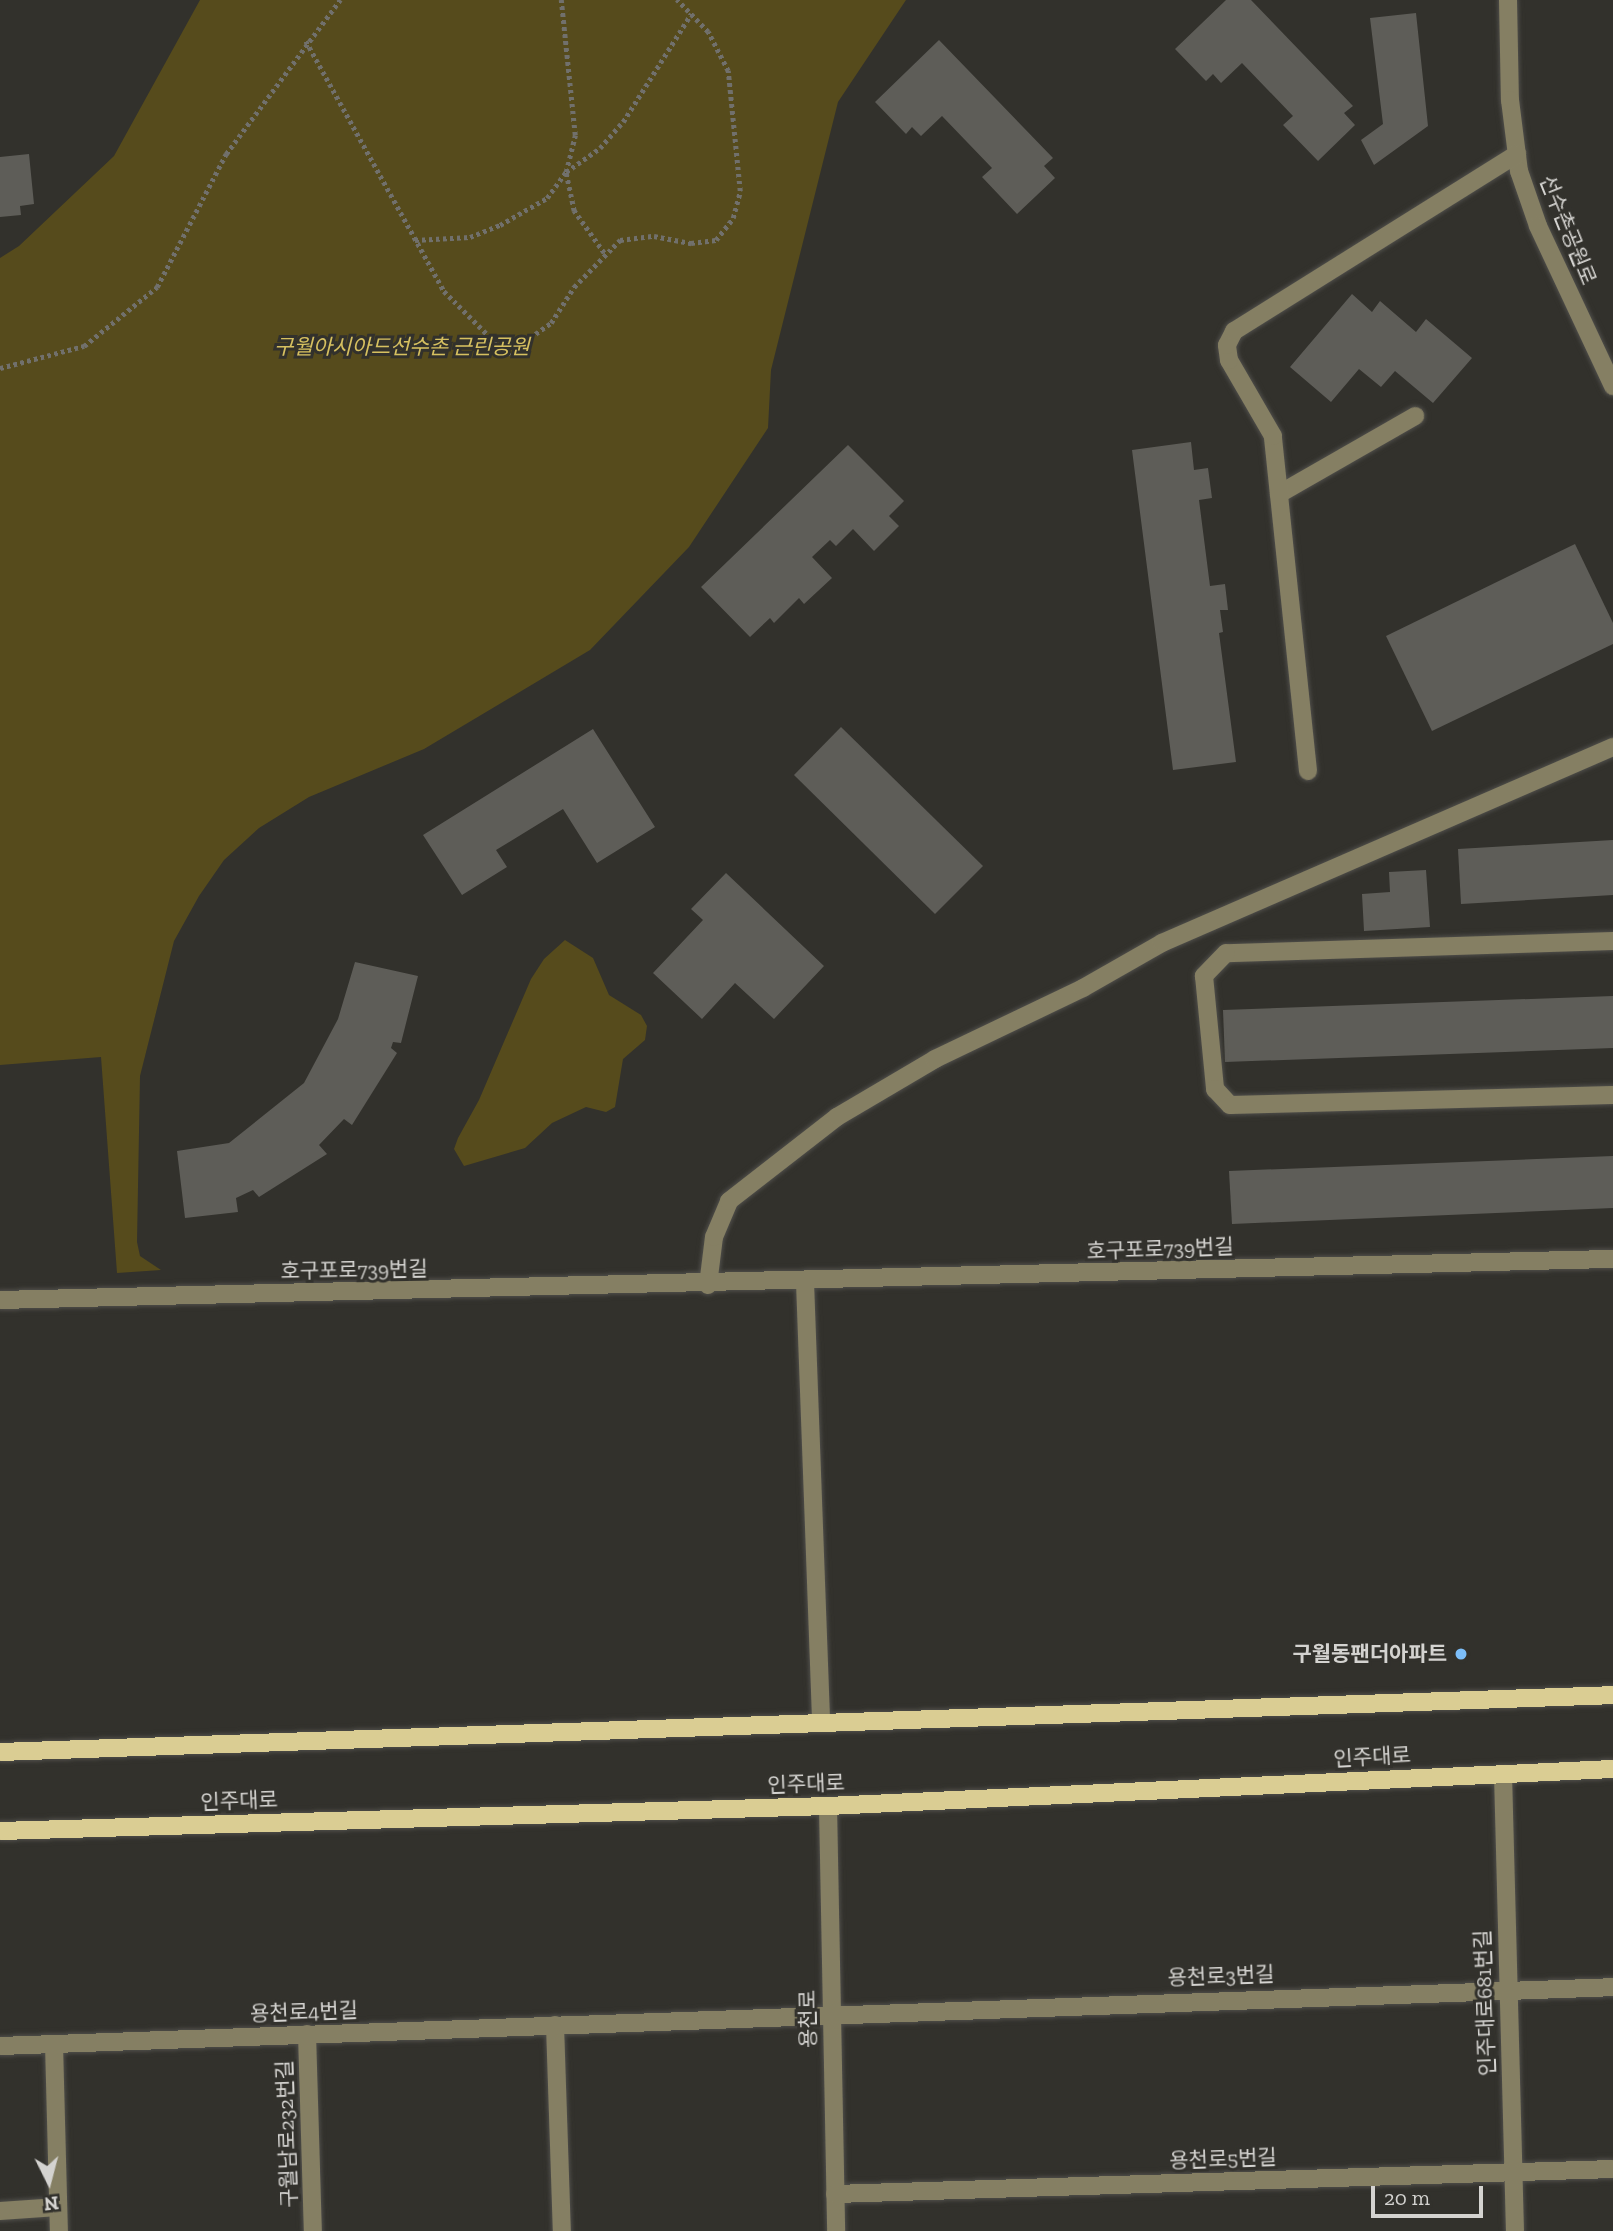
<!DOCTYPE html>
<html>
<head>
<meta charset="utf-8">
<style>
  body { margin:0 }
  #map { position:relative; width:1613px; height:2231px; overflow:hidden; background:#32312c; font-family:"Zilla Slab","Noto Sans KR",serif }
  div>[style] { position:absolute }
  .green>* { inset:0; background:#564b1c }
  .building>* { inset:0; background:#5e5d58 }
  .path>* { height:4.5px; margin-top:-2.25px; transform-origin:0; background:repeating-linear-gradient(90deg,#71706c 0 3.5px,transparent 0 7px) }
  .roads { filter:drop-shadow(0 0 2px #4f4e4a) drop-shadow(0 0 2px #4f4e4a) }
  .minor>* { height:18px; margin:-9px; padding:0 9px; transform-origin:9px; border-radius:9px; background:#857f63 }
  .major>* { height:18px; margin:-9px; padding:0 9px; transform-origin:9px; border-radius:9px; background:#dacd93 }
  .dots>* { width:19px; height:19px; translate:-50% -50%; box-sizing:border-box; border:4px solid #32312c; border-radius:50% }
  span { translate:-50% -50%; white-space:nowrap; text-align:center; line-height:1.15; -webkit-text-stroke:6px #32312c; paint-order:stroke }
  .street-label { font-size:21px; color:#d4d3d0 }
  .park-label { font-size:21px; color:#d6c060; font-style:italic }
  .poi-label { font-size:21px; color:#d4d3d0; font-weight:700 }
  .right { translate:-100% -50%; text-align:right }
  .north { position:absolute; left:14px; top:2147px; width:70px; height:70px; -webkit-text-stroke:5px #32312c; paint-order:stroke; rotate:174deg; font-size:19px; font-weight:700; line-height:28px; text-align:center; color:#d4d3d0 }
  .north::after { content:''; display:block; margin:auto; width:24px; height:32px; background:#d4d3d0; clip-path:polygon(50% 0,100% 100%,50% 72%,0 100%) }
  .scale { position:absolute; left:1371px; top:2186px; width:112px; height:32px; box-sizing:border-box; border:4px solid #d4d3d0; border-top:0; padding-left:9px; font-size:21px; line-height:24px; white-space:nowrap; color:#d4d3d0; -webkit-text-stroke:5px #32312c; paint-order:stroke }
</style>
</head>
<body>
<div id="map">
  <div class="green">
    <div style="clip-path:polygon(200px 0,906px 0,838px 102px,771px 370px,768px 428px,689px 547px,590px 650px,424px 749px,309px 797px,259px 828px,224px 860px,199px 896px,174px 941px,140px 1076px,137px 1242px,140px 1256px,161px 1270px,117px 1273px,101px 1057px,0 1065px,0 258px,19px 246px,114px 156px)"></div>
    <div style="clip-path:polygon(565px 940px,593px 958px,609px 995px,641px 1015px,647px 1026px,645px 1040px,623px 1059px,615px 1107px,606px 1112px,586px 1107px,552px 1123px,525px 1148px,464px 1166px,454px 1149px,458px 1138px,479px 1100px,531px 979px,544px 959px)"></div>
  </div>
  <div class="building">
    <div style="clip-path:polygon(1226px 0,1251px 0,1353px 106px,1344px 113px,1355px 125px,1318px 161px,1283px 125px,1293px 116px,1242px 63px,1221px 83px,1213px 74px,1206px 81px,1175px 49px)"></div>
    <div style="clip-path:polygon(1416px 13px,1428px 126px,1374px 165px,1361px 140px,1383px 124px,1370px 18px)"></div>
    <div style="clip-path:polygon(939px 40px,1053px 158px,1044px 166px,1055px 178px,1017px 214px,982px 177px,992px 168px,942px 116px,921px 136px,912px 127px,906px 134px,875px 102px)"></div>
    <div style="clip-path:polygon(29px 154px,34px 204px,20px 206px,21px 215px,0 217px,0 157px)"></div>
    <div style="clip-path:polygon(1352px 294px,1372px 312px,1380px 301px,1416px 332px,1426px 319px,1472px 358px,1433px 403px,1395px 371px,1381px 387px,1359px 369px,1331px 402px,1290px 367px)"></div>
    <div style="clip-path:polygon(1191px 442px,1194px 470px,1208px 468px,1212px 498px,1199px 500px,1210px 586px,1225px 584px,1228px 610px,1220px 610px,1223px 632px,1219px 633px,1236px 762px,1173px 770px,1132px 450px)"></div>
    <div style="clip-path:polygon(848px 445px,904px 501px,889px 516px,899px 526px,874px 551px,853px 529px,836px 546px,830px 540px,812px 557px,832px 578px,804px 604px,799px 598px,774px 623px,770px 618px,750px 637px,701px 587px)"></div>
    <div style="clip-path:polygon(1575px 544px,1613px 623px,1613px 644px,1432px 731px,1386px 636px)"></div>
    <div style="clip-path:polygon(841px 727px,983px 866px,935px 914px,794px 775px)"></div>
    <div style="clip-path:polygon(593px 729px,655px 827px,597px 863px,563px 809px,496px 850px,507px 867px,462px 895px,423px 835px)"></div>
    <div style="clip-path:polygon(1613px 840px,1613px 895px,1461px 904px,1458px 849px)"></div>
    <div style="clip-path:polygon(1426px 870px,1430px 927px,1364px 931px,1362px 894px,1390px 892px,1389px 872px)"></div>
    <div style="clip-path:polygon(726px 873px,824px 966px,774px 1019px,735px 983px,702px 1019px,653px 973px,703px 920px,691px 909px)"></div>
    <div style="clip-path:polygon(355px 962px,418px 976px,401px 1043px,393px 1042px,391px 1048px,397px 1053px,352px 1125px,344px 1119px,319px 1145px,327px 1154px,259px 1197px,253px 1190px,236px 1198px,238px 1212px,185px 1218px,177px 1151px,229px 1143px,304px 1083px,338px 1019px)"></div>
    <div style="clip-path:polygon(1613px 996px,1613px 1048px,1225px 1062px,1223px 1010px)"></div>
    <div style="clip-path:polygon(1613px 1156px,1613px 1208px,1232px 1224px,1229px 1171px)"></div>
  </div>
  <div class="path">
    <div style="left:306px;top:41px;width:286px;rotate:61.1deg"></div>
    <div style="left:444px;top:291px;width:89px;rotate:45deg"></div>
    <div style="left:507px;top:354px;width:54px;rotate:-35.2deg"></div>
    <div style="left:551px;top:323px;width:43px;rotate:-57.4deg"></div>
    <div style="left:574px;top:287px;width:66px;rotate:-45.6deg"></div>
    <div style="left:620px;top:240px;width:34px;rotate:-7deg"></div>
    <div style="left:654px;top:236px;width:38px;rotate:11deg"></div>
    <div style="left:691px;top:243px;width:25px;rotate:-7deg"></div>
    <div style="left:716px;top:240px;width:28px;rotate:-52deg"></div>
    <div style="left:733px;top:218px;width:28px;rotate:-75deg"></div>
    <div style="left:740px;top:191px;width:121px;rotate:-95.7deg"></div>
    <div style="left:728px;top:71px;width:44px;rotate:-117.1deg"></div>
    <div style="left:708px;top:32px;width:45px;rotate:-134.1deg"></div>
    <div style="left:415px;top:240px;width:55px;rotate:-3.1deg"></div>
    <div style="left:470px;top:237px;width:32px;rotate:-22deg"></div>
    <div style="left:500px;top:225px;width:54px;rotate:-29.9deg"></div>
    <div style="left:547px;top:198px;width:32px;rotate:-54deg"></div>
    <div style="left:566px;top:172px;width:38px;rotate:-76deg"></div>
    <div style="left:575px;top:135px;width:136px;rotate:-95.9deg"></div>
    <div style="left:604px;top:253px;width:52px;rotate:-125.5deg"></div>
    <div style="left:574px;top:211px;width:40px;rotate:-102deg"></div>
    <div style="left:566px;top:172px;width:42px;rotate:-35.2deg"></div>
    <div style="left:600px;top:148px;width:35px;rotate:-49deg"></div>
    <div style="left:623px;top:122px;width:128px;rotate:-57.8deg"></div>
    <div style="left:0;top:368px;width:87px;rotate:-14.7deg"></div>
    <div style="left:84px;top:346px;width:94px;rotate:-38.9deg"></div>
    <div style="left:157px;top:287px;width:150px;rotate:-62.6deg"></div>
    <div style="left:226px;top:154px;width:192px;rotate:-53.5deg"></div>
  </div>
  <div class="roads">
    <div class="minor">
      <div style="left:1508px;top:0;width:100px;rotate:88.9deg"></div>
      <div style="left:1510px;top:100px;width:72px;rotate:82.8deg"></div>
      <div style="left:1519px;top:171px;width:58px;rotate:70.9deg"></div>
      <div style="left:1538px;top:226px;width:177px;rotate:64.9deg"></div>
      <div style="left:1279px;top:494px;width:157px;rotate:-29.8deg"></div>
      <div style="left:1308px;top:771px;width:337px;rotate:-96deg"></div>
      <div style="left:1273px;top:436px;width:88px;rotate:-120.1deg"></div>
      <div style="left:1229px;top:360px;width:15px;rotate:-98deg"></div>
      <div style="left:1227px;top:345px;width:16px;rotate:-63deg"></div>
      <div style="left:1234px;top:331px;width:334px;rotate:-32deg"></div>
      <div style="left:1613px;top:941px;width:387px;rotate:178.2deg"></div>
      <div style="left:1226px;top:953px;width:32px;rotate:134deg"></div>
      <div style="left:1204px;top:976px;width:114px;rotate:84.4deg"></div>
      <div style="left:1215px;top:1089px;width:22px;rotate:47deg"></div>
      <div style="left:1230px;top:1105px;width:383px;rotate:-1.5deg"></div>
      <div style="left:805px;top:1282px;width:441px;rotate:87.9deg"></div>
      <div style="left:708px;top:1285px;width:48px;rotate:-82.9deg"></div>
      <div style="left:714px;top:1237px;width:39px;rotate:-67deg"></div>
      <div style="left:729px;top:1201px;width:137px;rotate:-37.9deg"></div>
      <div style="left:837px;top:1117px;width:114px;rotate:-30.6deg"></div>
      <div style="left:935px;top:1059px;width:164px;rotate:-25.6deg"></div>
      <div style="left:1083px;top:988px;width:91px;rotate:-29.7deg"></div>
      <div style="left:1162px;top:943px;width:492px;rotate:-23.5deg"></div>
      <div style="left:0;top:1300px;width:1614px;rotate:-1.46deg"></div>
      <div style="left:1503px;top:1774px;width:457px;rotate:88.5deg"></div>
      <div style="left:828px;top:1806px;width:425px;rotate:88.9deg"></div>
      <div style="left:555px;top:2025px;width:206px;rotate:88.1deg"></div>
      <div style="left:307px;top:2034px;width:197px;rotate:88.3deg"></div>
      <div style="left:54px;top:2044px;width:187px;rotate:88.5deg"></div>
      <div style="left:0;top:2046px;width:1614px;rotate:-2.09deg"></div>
      <div style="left:835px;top:2194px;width:778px;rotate:-1.84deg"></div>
      <div style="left:0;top:2211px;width:58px;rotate:-3.9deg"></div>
    </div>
    <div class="major">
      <div style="left:0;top:1752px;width:1614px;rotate:-2.02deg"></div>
      <div style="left:0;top:1831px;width:828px;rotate:-1.73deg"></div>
      <div style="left:828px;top:1806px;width:786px;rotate:-2.7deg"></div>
    </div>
  </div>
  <div class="dots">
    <div style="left:1461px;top:1654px;background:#7cbef9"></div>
  </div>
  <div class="street-label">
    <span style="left:1568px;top:230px;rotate:68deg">선수촌공원로</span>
    <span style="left:1160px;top:1249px;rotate:-2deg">호구포로739번길</span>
    <span style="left:354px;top:1270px;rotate:-1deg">호구포로739번길</span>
    <span style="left:1372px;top:1757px;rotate:-3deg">인주대로</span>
    <span style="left:806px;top:1784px;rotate:-2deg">인주대로</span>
    <span style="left:239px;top:1801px;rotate:-2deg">인주대로</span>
    <span style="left:1221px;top:1976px;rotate:-2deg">용천로3번길</span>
    <span style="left:1485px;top:2003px;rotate:-92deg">인주대로681번길</span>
    <span style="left:304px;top:2012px;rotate:-2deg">용천로4번길</span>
    <span style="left:808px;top:2019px;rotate:-91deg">용천로</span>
    <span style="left:287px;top:2134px;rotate:-92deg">구월남로232번길</span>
    <span style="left:1223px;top:2159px;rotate:-2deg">용천로5번길</span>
  </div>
  <div class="park-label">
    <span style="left:402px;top:347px">구월아시아드선수촌 근린공원</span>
  </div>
  <div class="poi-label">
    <span class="right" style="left:1447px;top:1654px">구월동팬더아파트</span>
  </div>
  <div class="north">N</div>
  <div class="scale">20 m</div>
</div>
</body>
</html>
